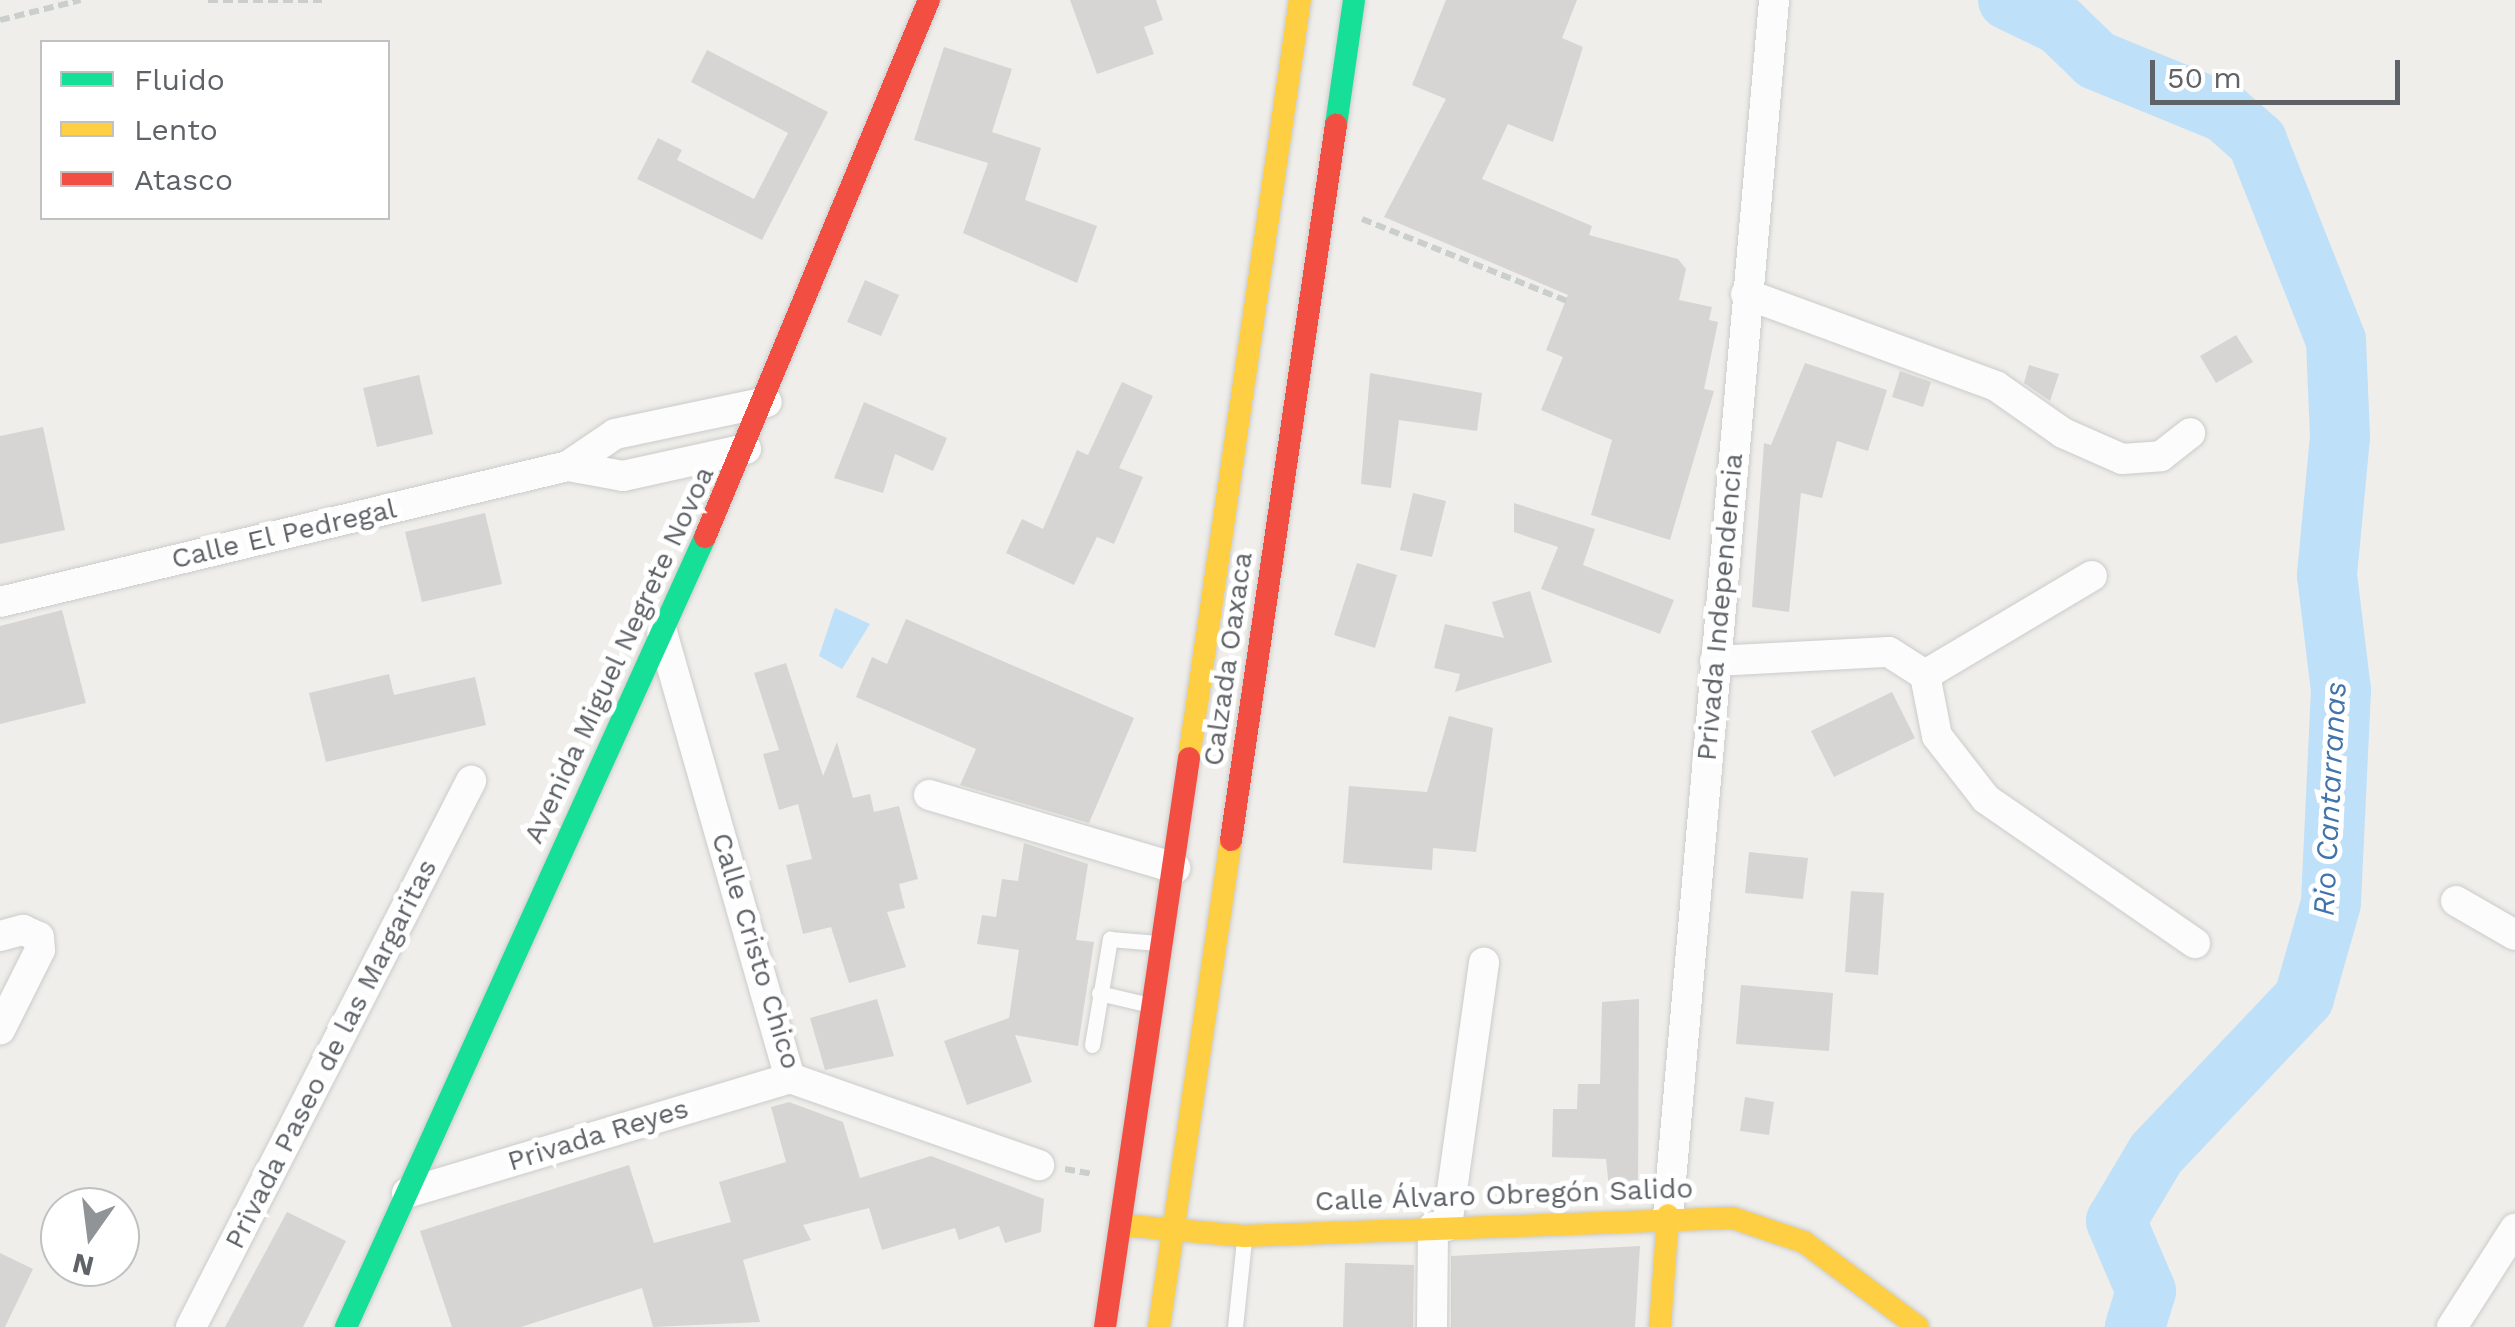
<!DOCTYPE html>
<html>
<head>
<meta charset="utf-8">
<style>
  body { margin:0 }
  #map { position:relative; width:2515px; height:1327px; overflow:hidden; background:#efeeea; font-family:"Work Sans",sans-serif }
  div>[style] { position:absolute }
  .water>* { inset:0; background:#bfe0f9 }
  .river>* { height:60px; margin:-30px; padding:0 30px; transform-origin:30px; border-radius:30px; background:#bfe0f9 }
  .building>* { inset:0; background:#d6d5d3 }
  .path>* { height:6px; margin-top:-3px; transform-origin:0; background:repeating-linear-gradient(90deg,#cacfcc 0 10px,transparent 0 15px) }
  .roads { filter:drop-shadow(0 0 2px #cbcccc) drop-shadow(0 0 2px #cbcccc) }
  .lane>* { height:15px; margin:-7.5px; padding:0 7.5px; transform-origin:7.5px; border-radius:7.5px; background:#fdfcfc }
  .street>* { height:30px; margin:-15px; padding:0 15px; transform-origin:15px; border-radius:15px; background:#fdfcfc }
  .fast>* { height:22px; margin:-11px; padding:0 11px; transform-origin:11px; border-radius:11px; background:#16e098 }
  .slow>* { height:22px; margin:-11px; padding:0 11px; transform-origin:11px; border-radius:11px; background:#ffcf43 }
  .jam>* { height:22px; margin:-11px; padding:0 11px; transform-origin:11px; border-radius:11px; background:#f24e42 }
  span { translate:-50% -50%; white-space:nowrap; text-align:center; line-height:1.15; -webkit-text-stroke:10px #fff; paint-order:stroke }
  .street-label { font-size:28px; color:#5f6368 }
  .water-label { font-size:30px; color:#4174aa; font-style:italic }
  .legend { position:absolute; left:40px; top:40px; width:350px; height:180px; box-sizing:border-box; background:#fff; border:2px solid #bfc1c3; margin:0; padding:12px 18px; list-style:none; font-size:30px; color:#5f6368 }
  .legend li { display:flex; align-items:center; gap:20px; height:50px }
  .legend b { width:50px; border:2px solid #bfc1c3 }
  .north { position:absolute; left:40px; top:1187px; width:100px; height:100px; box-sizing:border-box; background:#fff; border:2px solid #bfc1c3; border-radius:50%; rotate:194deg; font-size:28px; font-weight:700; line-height:40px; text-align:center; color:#5f6368 }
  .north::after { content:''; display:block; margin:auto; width:35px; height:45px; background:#919496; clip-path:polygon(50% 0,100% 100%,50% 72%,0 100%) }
  .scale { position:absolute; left:2150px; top:60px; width:250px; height:45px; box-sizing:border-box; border:5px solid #5f6368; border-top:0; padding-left:12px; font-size:30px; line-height:35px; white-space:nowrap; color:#5f6368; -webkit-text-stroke:8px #fff; paint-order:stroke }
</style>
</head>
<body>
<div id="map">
  <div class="water">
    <div style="clip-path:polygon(835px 608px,870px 624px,842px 669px,819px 656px)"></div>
  </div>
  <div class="river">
    <div style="left:2008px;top:0;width:58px;rotate:25.7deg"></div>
    <div style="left:2060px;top:25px;width:50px;rotate:44.2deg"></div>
    <div style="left:2096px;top:60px;width:139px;rotate:22.3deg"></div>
    <div style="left:2225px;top:113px;width:43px;rotate:41.2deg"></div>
    <div style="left:2257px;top:141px;width:215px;rotate:68.4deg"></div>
    <div style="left:2336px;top:341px;width:96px;rotate:87.6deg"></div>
    <div style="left:2340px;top:437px;width:139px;rotate:95.4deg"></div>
    <div style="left:2327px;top:575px;width:116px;rotate:83.1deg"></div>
    <div style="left:2341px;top:690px;width:213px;rotate:92.7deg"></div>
    <div style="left:2331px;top:903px;width:99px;rotate:105.9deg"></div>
    <div style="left:2304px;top:998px;width:215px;rotate:133.5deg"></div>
    <div style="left:2156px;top:1154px;width:78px;rotate:120.8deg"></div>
    <div style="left:2116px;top:1221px;width:76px;rotate:66.8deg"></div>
    <div style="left:2146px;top:1291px;width:38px;rotate:107deg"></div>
  </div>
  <div class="building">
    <div style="clip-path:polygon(1070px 0,1156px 0,1163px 20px,1144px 27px,1154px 54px,1097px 74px)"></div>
    <div style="clip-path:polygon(1446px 0,1577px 0,1562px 38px,1583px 47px,1553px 142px,1508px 124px,1482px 179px,1592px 226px,1589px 235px,1678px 259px,1686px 269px,1679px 300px,1712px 307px,1709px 320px,1718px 322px,1704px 389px,1714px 391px,1670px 540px,1591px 515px,1612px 440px,1541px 410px,1563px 357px,1546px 350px,1568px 295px,1384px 217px,1446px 99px,1412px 85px)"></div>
    <div style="clip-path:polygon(944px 47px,1012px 69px,992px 132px,1041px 148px,1025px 200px,1097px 226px,1077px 283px,963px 233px,988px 163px,914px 140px)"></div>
    <div style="clip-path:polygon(707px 50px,828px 112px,762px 240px,637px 179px,658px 138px,682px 150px,677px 160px,754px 199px,788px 133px,691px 82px)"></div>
    <div style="clip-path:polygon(865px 280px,899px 295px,881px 336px,847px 322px)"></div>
    <div style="clip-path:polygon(2236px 335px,2253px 362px,2216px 383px,2200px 356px)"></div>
    <div style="clip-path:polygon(1805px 363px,1887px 390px,1868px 451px,1837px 441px,1822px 498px,1801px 493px,1789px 612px,1752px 607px,1764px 443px,1771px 445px)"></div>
    <div style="clip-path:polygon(2029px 365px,2059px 374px,2050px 401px,2024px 383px)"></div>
    <div style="clip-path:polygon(1900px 371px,1931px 382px,1923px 407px,1892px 397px)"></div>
    <div style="clip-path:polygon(1370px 373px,1482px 393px,1477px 431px,1399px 420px,1391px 488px,1361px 484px)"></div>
    <div style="clip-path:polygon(419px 375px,433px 434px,377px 447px,363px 388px)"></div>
    <div style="clip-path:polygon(1122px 382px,1153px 396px,1119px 468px,1143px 477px,1114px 544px,1097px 537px,1074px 585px,1006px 553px,1022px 519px,1043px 529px,1077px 450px,1088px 455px)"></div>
    <div style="clip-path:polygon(864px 402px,947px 438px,933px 471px,895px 454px,883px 493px,834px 478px)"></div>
    <div style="clip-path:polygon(43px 427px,65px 530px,0 544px,0 436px)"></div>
    <div style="clip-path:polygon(1413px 493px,1446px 501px,1432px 557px,1400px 550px)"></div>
    <div style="clip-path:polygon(1514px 503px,1595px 529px,1583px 565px,1674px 600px,1660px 634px,1541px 589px,1558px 547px,1514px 532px)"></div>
    <div style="clip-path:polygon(485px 513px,502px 584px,422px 602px,405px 532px)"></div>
    <div style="clip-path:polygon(1357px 563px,1397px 575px,1375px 648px,1334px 635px)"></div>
    <div style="clip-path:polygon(1530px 591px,1552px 662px,1455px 692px,1460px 674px,1434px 668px,1445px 624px,1504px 638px,1492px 602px)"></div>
    <div style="clip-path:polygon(62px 610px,86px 703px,0 724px,0 626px)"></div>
    <div style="clip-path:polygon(906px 619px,1134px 718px,1089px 823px,960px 785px,976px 749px,856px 697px,872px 657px,887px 664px)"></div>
    <div style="clip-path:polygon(786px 663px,823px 776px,837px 742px,853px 798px,870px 794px,874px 812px,899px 806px,918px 879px,899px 884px,905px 908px,887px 912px,906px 967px,849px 983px,831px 927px,803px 934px,786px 865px,812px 859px,798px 804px,779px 810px,763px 754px,779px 750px,754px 673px)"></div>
    <div style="clip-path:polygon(389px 674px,394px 695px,475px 677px,486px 725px,326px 762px,309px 693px)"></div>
    <div style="clip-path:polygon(1892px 692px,1915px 738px,1834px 777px,1811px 731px)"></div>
    <div style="clip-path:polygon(1449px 716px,1493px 728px,1476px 852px,1433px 848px,1432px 870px,1343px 863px,1349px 786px,1427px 792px)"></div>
    <div style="clip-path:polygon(1024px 843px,1088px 864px,1076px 940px,1094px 942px,1078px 1046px,1015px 1035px,1032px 1082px,967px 1105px,944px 1041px,1009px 1018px,1019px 950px,977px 944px,982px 915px,996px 917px,1002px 879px,1018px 881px)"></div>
    <div style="clip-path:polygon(1749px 852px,1808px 858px,1803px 899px,1745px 893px)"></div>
    <div style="clip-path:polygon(1851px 891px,1884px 893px,1878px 975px,1845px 972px)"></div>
    <div style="clip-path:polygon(1741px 985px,1833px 993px,1829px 1051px,1736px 1044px)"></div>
    <div style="clip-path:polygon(877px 999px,894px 1056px,825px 1070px,810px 1018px)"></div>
    <div style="clip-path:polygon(1639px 999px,1638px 1196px,1610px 1198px,1606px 1159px,1552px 1157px,1553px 1109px,1577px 1109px,1578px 1084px,1600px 1084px,1602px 1002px)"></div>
    <div style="clip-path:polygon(1745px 1097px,1774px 1102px,1769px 1135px,1740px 1131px)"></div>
    <div style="clip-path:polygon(789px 1102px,843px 1122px,860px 1178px,931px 1156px,1044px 1199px,1041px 1232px,1005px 1243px,999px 1226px,959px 1240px,955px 1228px,882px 1250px,869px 1208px,803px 1225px,811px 1240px,743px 1260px,760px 1322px,653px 1327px,642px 1288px,521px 1327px,452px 1327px,420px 1231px,629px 1165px,654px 1243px,731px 1222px,719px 1182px,786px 1162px,771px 1107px)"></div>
    <div style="clip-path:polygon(287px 1212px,346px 1241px,303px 1327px,225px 1327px)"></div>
    <div style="clip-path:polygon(1640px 1246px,1635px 1327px,1451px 1327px,1451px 1256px)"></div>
    <div style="clip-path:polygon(0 1253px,33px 1269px,5px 1327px,0 1327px)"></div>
    <div style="clip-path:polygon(1345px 1263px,1414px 1265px,1413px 1327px,1343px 1327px)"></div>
  </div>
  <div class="path">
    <div style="left:208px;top:0;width:114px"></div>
    <div style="left:0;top:20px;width:83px;rotate:-13.9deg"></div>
    <div style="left:1362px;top:219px;width:221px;rotate:21.8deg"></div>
    <div style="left:1065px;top:1169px;width:27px;rotate:10deg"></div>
  </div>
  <div class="roads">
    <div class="lane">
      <div style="left:1099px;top:993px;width:48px;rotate:13.2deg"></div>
      <div style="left:1092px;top:1045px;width:108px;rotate:-80.4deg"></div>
      <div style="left:1110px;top:939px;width:48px;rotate:4.8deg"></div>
      <div style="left:1235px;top:1327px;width:87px;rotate:-84.1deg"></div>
    </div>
    <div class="street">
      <div style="left:1746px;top:294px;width:266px;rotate:20.2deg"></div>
      <div style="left:1996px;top:386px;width:82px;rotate:35deg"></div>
      <div style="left:2063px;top:433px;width:64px;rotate:23.8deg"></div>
      <div style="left:2122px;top:459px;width:39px;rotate:-4deg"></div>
      <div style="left:2161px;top:456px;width:37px;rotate:-38deg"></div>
      <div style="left:568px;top:466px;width:56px;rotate:10.3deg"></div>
      <div style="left:623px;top:476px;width:126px;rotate:-12.4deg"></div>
      <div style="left:0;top:602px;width:584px;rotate:-13.47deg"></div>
      <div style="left:568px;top:466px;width:57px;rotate:-34.2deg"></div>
      <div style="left:615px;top:434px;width:155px;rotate:-11.9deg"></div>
      <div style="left:662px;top:632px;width:464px;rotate:74deg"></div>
      <div style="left:790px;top:1078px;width:264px;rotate:19.3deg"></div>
      <div style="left:1715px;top:661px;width:174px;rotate:-3deg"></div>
      <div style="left:1889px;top:652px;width:43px;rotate:32.6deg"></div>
      <div style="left:1925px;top:675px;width:62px;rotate:78.9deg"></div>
      <div style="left:1937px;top:736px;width:80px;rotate:52.1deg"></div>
      <div style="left:1986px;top:799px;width:254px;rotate:34.6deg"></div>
      <div style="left:1925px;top:675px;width:194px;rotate:-30.7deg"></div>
      <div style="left:929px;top:795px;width:257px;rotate:16.5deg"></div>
      <div style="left:2456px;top:901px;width:68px;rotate:30deg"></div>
      <div style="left:0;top:936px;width:24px;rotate:-15deg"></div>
      <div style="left:23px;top:930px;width:17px;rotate:24deg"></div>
      <div style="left:39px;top:937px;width:13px;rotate:86deg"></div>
      <div style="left:40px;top:950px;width:89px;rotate:116.6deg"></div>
      <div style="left:407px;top:1193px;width:400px;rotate:-16.7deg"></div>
      <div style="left:1668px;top:1215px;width:1220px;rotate:-85.01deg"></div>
      <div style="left:1447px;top:1226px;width:266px;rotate:-82deg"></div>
      <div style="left:191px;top:1327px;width:614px;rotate:-62.85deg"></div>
      <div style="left:1432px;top:1327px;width:100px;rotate:-89.4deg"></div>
      <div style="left:2452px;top:1327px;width:117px;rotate:-57.3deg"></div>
    </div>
    <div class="fast">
      <div style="left:1336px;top:125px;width:126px;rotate:-81.8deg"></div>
      <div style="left:346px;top:1327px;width:868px;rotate:-65.56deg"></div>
    </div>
    <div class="slow">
      <div style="left:1189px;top:758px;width:766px;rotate:-81.67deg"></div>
      <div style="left:1121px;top:1225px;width:123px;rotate:5.1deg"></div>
      <div style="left:1244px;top:1236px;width:489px;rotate:-2.1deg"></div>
      <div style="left:1733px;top:1218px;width:75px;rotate:18.7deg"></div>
      <div style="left:1804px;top:1242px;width:142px;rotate:36.7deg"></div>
      <div style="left:1159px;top:1327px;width:492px;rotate:-81.6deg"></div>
      <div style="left:1660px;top:1327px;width:112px;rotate:-85.9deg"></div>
    </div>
    <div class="jam">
      <div style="left:705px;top:537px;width:582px;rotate:-67.36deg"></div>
      <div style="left:1231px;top:840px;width:723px;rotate:-81.65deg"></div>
      <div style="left:1105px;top:1327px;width:575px;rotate:-81.6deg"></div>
    </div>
  </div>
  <div class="street-label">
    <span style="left:284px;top:534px;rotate:-13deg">Calle El Pedregal</span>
    <span style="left:1720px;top:607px;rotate:-85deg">Privada Independencia</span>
    <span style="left:619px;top:655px;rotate:-65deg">Avenida Miguel Negrete Novoa</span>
    <span style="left:1228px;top:659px;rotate:-82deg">Calzada Oaxaca</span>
    <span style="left:756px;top:951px;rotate:73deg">Calle Cristo Chico</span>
    <span style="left:331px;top:1054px;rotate:-63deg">Privada Paseo de las Margaritas</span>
    <span style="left:598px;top:1135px;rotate:-17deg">Privada Reyes</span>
    <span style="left:1504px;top:1195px;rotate:-2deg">Calle Álvaro Obregón Salido</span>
  </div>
  <div class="water-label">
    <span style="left:2330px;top:799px;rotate:-87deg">Rio Cantarranas</span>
  </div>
  <ul class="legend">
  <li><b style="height:12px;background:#16e098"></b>Fluido</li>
  <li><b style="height:12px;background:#ffcf43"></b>Lento</li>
  <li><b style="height:12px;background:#f24e42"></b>Atasco</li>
  </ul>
  <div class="north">N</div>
  <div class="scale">50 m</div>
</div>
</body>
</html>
